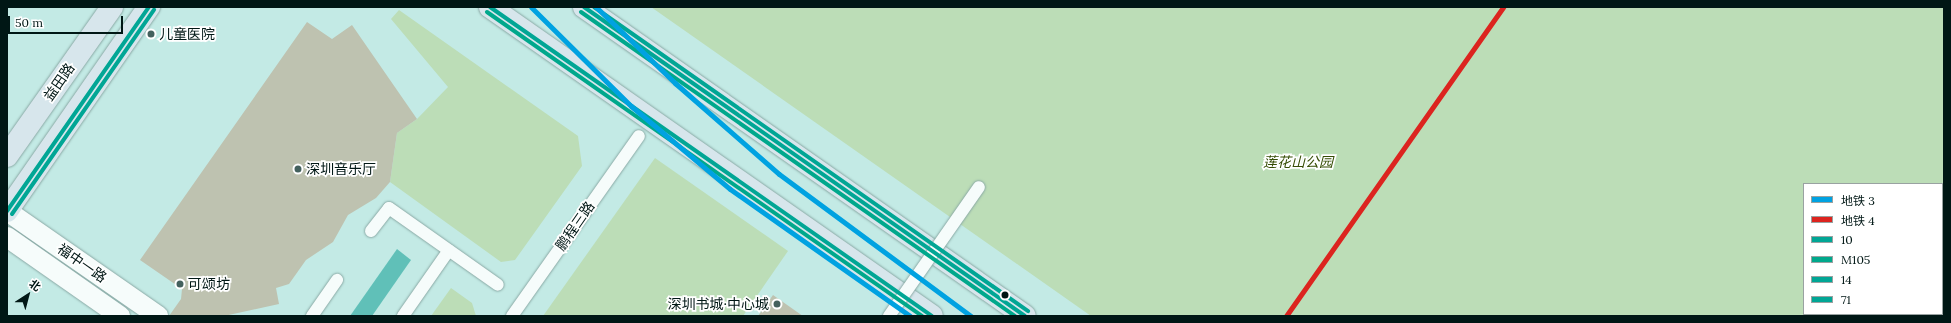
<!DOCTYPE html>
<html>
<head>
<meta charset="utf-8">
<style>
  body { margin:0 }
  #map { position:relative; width:1951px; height:323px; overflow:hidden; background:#c3eae5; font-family:Lora,"Noto Sans SC",serif }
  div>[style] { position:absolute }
  .green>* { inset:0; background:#bcddb7 }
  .water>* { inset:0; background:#60c0b8 }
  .building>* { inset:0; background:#bec2b0 }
  .roads { filter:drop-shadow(0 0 1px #8aa9a5) drop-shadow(0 0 1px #8aa9a5) }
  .pedestrian>* { height:12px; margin:-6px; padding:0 6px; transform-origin:6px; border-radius:6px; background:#f6fcfb }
  .tertiary>* { height:20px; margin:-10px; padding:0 10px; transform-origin:10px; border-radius:10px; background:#f6fcfb }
  .primary>* { height:22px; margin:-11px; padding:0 11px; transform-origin:11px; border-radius:11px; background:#d7e6ec }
  .bridges { filter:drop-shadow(0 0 1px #8aa9a5) drop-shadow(0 0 1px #8aa9a5) }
  .pedestrian-bridge>* { height:12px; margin:-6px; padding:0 6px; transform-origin:6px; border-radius:6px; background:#f6fcfb }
  .bus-1>* { height:4px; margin:-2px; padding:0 2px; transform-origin:2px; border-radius:2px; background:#01a695 }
  .bus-2>* { height:4px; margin:-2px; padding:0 2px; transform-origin:2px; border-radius:2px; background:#00a88c }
  .bus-3>* { height:4px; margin:-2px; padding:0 2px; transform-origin:2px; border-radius:2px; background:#01a695 }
  .bus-4>* { height:4px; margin:-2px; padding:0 2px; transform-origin:2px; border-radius:2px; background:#01a695 }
  .metro-1>* { height:5px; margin:-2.5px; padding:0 2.5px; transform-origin:2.5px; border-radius:2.5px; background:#00a2e1 }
  .metro-2>* { height:5px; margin:-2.5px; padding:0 2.5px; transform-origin:2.5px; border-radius:2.5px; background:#dc241f }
  .dots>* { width:11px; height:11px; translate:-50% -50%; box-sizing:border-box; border:2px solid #fff; border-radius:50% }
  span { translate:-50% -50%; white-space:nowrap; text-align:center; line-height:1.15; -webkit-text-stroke:3.5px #fff; paint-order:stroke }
  .poi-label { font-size:14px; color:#001715 }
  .left { translate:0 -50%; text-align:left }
  .right { translate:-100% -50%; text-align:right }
  .street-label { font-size:14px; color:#001715 }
  .park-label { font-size:14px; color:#364d05; font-style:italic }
  .frame { position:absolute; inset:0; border:8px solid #001715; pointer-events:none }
  .legend { position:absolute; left:1803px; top:183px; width:140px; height:132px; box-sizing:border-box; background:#fff; border:1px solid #99a2a1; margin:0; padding:5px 7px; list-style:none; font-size:12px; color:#001715 }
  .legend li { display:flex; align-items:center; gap:8px; height:20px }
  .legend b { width:20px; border:1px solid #99a2a1 }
  .north { position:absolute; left:8px; top:275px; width:40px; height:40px; -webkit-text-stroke:3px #fff; paint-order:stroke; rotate:36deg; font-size:11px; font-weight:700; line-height:16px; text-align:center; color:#001715 }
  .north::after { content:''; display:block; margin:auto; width:14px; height:18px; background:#001715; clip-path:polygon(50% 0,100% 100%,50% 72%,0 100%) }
  .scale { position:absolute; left:8px; top:16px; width:115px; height:18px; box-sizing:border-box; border:2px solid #001715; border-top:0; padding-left:5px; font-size:12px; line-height:14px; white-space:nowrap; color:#001715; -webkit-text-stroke:3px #fff; paint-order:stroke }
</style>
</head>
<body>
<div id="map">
  <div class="green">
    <div style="clip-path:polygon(evenodd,651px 7px,1944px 7px,1944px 316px,1091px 316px,651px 7px,1804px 184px,1942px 184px,1942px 314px,1804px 314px,1804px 184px)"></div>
    <div style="clip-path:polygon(399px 10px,578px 136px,582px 166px,515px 260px,501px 262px,390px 182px,397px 133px,417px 119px,448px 87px,391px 19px)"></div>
    <div style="clip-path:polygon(655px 158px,788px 251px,743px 316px,543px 316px)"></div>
    <div style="clip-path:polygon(451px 288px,472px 303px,476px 316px,431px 316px)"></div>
  </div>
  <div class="water">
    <div style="clip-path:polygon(397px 249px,411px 260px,372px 316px,350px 316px)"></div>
  </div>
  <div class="building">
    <div style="clip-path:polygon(307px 22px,332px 39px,352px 25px,417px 119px,397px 133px,390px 182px,376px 198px,348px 215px,333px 242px,306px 260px,289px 284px,276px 288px,279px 304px,224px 316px,169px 316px,181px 299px,182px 289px,140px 260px)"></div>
    <div style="clip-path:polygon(773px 295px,800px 314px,803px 316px,758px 316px)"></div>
  </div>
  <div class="roads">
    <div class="pedestrian">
      <div style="left:371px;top:231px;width:29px;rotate:-52deg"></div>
      <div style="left:389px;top:208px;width:133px;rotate:35.2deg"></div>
      <div style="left:312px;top:316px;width:44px;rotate:-55.2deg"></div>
      <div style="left:403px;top:316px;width:80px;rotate:-55.1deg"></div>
      <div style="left:512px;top:316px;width:220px;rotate:-54.8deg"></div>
    </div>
    <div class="tertiary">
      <div style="left:7px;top:211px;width:184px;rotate:34.8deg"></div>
      <div style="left:7px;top:237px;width:138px;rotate:35deg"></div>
    </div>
    <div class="primary">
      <div style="left:490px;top:7px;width:539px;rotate:34.96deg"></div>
      <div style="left:584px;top:7px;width:538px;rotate:35.02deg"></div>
      <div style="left:7px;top:156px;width:182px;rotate:-54.8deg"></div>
      <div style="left:7px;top:211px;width:249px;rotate:-55.2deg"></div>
    </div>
  </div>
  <div class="bridges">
    <div class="pedestrian-bridge">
      <div style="left:889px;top:316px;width:157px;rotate:-55.1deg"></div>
    </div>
  </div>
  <div class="bus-1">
    <div style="left:490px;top:7px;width:539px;rotate:34.96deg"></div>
    <div style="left:584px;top:7px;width:538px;rotate:35.02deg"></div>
    <div style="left:7px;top:211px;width:249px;rotate:-55.2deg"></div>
  </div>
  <div class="bus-2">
    <div style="left:487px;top:12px;width:531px;rotate:34.95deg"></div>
    <div style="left:581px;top:12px;width:530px;rotate:35.01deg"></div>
  </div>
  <div class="bus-3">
    <div style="left:594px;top:7px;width:530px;rotate:35.01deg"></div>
  </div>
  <div class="bus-4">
    <div style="left:12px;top:214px;width:249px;rotate:-55.2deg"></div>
  </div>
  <div class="metro-1">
    <div style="left:531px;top:7px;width:141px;rotate:44.7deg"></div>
    <div style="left:631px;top:106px;width:129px;rotate:40deg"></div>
    <div style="left:730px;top:189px;width:220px;rotate:35.2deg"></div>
    <div style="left:596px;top:7px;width:110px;rotate:43.9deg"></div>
    <div style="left:675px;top:83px;width:138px;rotate:41.2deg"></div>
    <div style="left:779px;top:174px;width:239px;rotate:36.5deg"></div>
  </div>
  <div class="metro-2">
    <div style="left:1286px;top:316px;width:378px;rotate:-54.9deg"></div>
  </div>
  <div class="dots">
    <div style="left:151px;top:34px;background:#44615e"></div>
    <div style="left:298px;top:169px;background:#44615e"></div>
    <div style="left:180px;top:284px;background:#44615e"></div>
    <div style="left:1005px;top:295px;background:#001715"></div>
    <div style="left:777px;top:304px;background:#44615e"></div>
  </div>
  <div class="poi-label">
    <span class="left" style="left:159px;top:34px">儿童医院</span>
    <span class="left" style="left:306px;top:169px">深圳音乐厅</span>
    <span class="left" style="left:188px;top:284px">可颂坊</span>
    <span class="right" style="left:769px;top:304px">深圳书城·中心城</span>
  </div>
  <div class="street-label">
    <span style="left:59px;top:82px;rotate:-55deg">益田路</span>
    <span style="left:575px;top:226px;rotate:-55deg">鹏程三路</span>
    <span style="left:82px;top:263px;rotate:35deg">福中一路</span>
  </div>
  <div class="park-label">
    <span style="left:1298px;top:162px">莲花山公园</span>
  </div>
  <div class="frame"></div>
  <ul class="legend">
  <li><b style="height:5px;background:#00a2e1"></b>地铁 3</li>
  <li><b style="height:5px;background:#dc241f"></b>地铁 4</li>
  <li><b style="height:5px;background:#01a695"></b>10</li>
  <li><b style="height:5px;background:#00a88c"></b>M105</li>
  <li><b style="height:5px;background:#01a695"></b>14</li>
  <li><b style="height:5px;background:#01a695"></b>71</li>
  </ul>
  <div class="north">北</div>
  <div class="scale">50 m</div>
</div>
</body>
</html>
